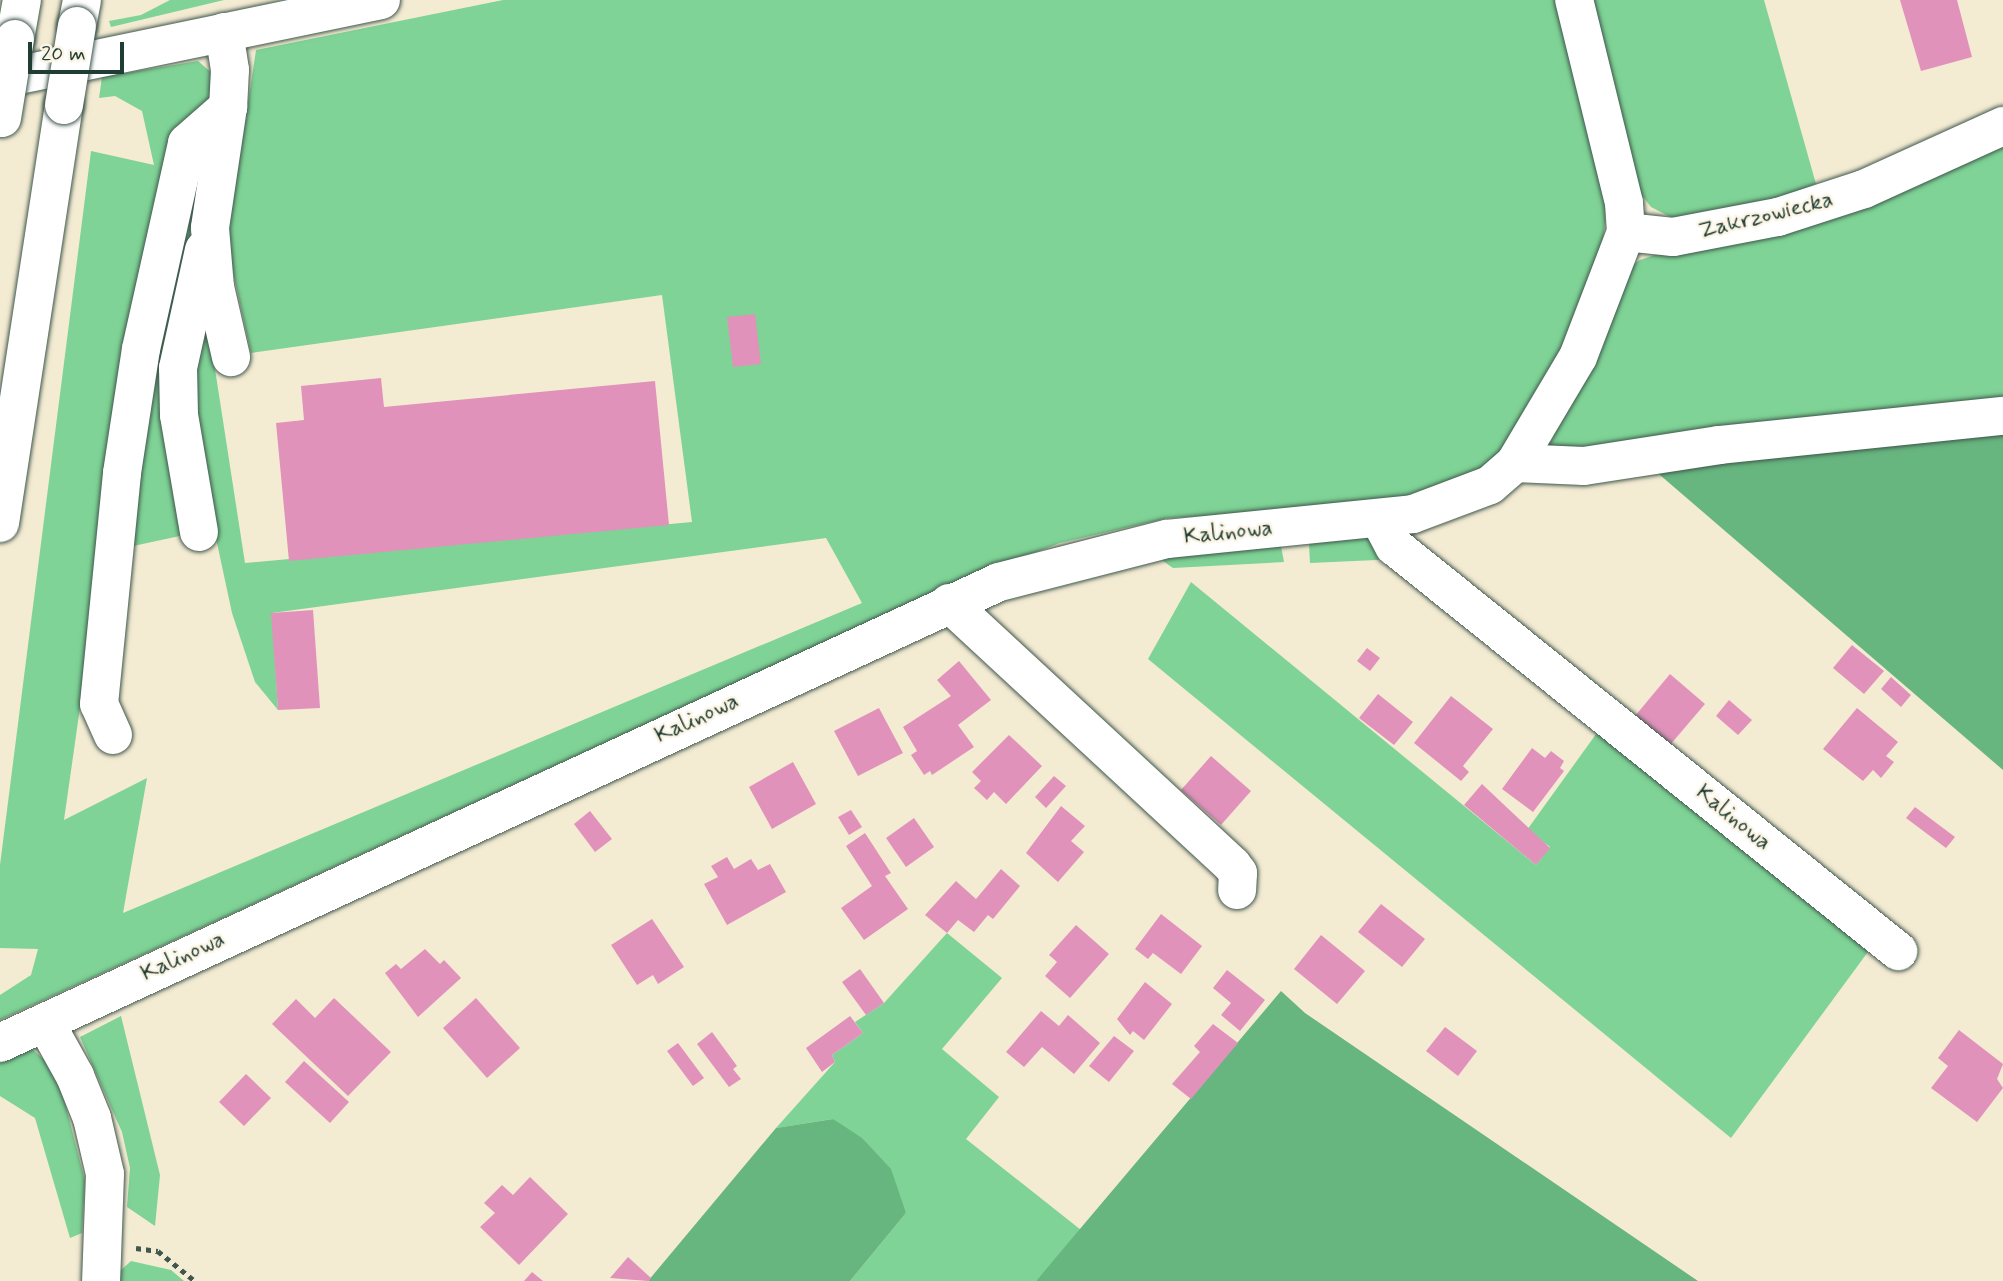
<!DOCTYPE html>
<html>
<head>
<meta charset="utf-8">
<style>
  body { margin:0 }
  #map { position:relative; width:2003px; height:1281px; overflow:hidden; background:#f4ebd3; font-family:Mynerve,sans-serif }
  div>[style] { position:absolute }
  .green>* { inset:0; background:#7fd396 }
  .forest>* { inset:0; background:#67b57f }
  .building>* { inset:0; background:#e192bb }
  .path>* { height:4.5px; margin-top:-2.25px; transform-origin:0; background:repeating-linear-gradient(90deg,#3f574c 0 5px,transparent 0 10px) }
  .roads { filter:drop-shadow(0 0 2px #3f574c) drop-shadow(0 0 2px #3f574c) }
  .minor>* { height:38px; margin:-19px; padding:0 19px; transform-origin:19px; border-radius:19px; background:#fff }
  .highway>* { height:38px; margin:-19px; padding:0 19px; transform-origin:19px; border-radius:19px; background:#fff }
  .bridges { filter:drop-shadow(0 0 2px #3f574c) drop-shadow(0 0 2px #3f574c) }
  .highway-bridge>* { height:38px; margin:-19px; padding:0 19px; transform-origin:19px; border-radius:19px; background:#fff }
  span { translate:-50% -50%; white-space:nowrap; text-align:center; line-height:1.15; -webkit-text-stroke:5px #fcf5e5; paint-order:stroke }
  .street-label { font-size:23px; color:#1f3d34 }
  .scale { position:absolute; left:28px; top:42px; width:96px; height:32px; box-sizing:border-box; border:4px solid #1f3d34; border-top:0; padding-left:9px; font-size:21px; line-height:24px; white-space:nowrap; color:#1f3d34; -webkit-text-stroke:5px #fcf5e5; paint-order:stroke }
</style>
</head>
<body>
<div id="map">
  <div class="green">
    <div style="clip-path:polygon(170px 0,224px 0,111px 27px,109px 21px,141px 15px)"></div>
    <div style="clip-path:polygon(503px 0,1560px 0,1607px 204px,1600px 268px,1564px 354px,1511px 442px,1491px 464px,1456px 486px,1341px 509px,1168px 518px,1060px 543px,951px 584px,0 1020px,0 995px,31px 975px,38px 949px,0 948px,0 865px,91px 151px,154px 165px,142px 111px,115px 96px,99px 98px,102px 77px,198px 61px,213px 74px,211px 99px,94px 609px,64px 820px,147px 778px,123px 913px,862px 603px,826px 538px,272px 613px,278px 710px,255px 682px,232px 613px,214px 529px,190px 376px,204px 298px,245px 563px,692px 522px,662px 295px,251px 353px,231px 263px,229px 229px,256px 50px)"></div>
    <div style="clip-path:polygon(1591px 0,1764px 0,1816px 184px,1768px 203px,1680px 222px,1651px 207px,1640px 193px)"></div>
    <div style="clip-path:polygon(2003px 137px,2003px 406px,1547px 450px,1627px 269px,1640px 260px)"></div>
    <div style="clip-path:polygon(205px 144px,188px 250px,189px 534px,124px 548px,152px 343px)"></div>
    <div style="clip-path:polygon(1371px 535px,1399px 559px,1310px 563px,1309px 545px,1314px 539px)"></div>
    <div style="clip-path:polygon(1281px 546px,1284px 562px,1173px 568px,1163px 561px,1162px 555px)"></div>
    <div style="clip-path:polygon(1191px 582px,1536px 865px,1550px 847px,1527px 830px,1604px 723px,1876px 941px,1731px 1138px,1148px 659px)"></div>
    <div style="clip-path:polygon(947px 933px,1002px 978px,942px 1049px,999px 1097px,966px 1139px,1081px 1230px,1036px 1281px,850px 1281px,906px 1213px,833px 1119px,776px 1128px,835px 1062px,832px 1055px,863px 1033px,855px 1022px,884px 1003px)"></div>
    <div style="clip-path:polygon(121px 1016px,160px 1175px,155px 1226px,127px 1207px,130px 1168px,122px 1132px,80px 1037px)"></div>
    <div style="clip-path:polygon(32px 1049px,50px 1065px,64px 1099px,85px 1181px,82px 1233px,70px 1238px,35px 1118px,0 1096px,0 1055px)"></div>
    <div style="clip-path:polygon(131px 1261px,171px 1270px,184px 1281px,119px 1281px,120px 1271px)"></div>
  </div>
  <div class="forest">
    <div style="clip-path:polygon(2003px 424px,2003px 770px,1653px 469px)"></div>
    <div style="clip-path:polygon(1281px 991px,1305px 1013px,1698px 1281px,1036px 1281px)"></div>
    <div style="clip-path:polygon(833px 1119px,862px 1138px,891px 1169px,906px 1213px,850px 1281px,648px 1281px,776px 1128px)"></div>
  </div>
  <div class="building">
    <div style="clip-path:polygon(1900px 0,1957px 0,1972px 57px,1921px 71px)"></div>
    <div style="clip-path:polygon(755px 314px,761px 364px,733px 367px,727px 317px)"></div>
    <div style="clip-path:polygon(381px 378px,384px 407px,655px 381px,669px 525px,289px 561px,276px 423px,304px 420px,301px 386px)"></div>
    <div style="clip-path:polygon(313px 610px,320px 708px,278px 710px,271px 613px)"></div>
    <div style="clip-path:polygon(1852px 645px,1884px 671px,1864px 694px,1833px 668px)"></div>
    <div style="clip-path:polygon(1367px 648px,1380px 658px,1370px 671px,1357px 661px)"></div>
    <div style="clip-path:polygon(959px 661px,991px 700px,958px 725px,974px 747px,932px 775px,930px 771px,924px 775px,911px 755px,917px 751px,903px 727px,951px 696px,937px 680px)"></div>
    <div style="clip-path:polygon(1670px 674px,1705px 704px,1670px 745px,1635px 716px)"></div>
    <div style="clip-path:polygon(1891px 677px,1911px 695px,1901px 707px,1881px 689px)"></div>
    <div style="clip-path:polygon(1378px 694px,1413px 722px,1394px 745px,1359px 718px)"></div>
    <div style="clip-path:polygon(1451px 696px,1493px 729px,1463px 766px,1469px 772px,1461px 781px,1414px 743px)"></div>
    <div style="clip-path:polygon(1729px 700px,1752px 720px,1738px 735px,1716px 716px)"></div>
    <div style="clip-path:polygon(879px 708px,903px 753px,858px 776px,834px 731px)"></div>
    <div style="clip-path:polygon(1857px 708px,1898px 742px,1886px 756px,1894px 762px,1881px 778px,1873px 770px,1863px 781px,1823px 749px)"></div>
    <div style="clip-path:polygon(1009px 735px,1042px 766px,1006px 804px,994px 792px,987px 800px,974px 788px,981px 781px,972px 772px)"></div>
    <div style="clip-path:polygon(1532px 748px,1545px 758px,1551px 751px,1564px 761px,1560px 768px,1564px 771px,1533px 812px,1502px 789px)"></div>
    <div style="clip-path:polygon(1211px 756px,1251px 791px,1221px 825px,1181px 790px)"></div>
    <div style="clip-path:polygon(793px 762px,816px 804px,772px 829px,749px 787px)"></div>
    <div style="clip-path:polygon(1054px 776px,1066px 786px,1046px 808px,1035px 797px)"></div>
    <div style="clip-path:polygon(1482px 784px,1550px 848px,1536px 865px,1464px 805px)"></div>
    <div style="clip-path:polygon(1061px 806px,1085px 826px,1071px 841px,1084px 852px,1058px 882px,1026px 853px)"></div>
    <div style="clip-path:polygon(1915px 807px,1955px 837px,1946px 848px,1906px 818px)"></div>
    <div style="clip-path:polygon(851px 810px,862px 827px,849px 835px,838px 817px)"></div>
    <div style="clip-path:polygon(590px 811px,612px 839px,595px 852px,574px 824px)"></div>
    <div style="clip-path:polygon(914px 818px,934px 847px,906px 867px,886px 838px)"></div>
    <div style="clip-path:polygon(865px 833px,891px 873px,885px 876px,908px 909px,864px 940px,841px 908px,872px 886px,846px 846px)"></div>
    <div style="clip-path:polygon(727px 857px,734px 869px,751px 859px,758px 870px,770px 864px,786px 892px,727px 925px,704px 884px,718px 877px,711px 866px)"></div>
    <div style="clip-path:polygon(1001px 869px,1020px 886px,993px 919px,988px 915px,974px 932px,958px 920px,947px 933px,925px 915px,956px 881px,976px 899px)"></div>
    <div style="clip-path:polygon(1381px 904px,1425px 939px,1402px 967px,1358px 932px)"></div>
    <div style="clip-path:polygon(1161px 914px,1202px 946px,1181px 974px,1153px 953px,1148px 959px,1135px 949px)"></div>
    <div style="clip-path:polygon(652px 919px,684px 967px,658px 984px,653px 975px,637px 985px,611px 945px)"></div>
    <div style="clip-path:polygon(1076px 925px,1109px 954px,1070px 998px,1045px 976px,1057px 962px,1049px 955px)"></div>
    <div style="clip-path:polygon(1321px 935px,1365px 971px,1337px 1004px,1294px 969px)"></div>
    <div style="clip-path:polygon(425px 949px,440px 964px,444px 960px,461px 978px,418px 1017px,385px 973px,396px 964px,401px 969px)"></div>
    <div style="clip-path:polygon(860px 969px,884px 1003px,866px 1015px,842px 982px)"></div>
    <div style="clip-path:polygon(1227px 970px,1265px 1000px,1240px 1031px,1221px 1015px,1231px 1003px,1213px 988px)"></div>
    <div style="clip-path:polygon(1145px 982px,1172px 1004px,1144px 1040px,1133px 1031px,1130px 1035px,1117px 1019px)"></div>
    <div style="clip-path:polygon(334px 998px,391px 1052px,348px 1096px,272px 1024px,296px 999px,315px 1018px)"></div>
    <div style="clip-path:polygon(476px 998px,520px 1048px,487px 1078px,443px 1028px)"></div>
    <div style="clip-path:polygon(1041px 1011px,1059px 1026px,1068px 1015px,1100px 1043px,1074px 1074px,1042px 1047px,1024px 1067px,1006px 1052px)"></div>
    <div style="clip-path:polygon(850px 1016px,863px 1033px,832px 1055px,835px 1062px,822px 1072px,806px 1048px)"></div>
    <div style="clip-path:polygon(1213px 1024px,1238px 1043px,1191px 1099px,1172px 1084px,1200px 1052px,1194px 1046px)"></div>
    <div style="clip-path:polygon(1445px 1027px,1477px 1051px,1458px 1076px,1426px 1051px)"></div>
    <div style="clip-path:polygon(1959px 1030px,2003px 1064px,1997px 1079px,2003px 1088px,1977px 1122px,1931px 1088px,1948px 1066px,1938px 1058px)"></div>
    <div style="clip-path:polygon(712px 1032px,737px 1066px,733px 1069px,741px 1079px,729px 1087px,697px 1044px)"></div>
    <div style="clip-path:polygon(1114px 1036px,1134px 1051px,1109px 1082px,1089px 1066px)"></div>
    <div style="clip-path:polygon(678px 1043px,704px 1078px,693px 1086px,667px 1051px)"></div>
    <div style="clip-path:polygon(304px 1061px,349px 1102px,330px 1123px,285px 1082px)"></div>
    <div style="clip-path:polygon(246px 1074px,271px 1098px,244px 1126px,219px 1102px)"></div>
    <div style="clip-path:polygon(530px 1177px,568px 1214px,519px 1265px,480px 1227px,495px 1213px,484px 1203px,502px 1185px,513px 1195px)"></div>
    <div style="clip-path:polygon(628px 1257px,651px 1278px,648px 1281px,610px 1278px)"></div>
    <div style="clip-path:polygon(532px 1272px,543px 1281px,524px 1281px)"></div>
  </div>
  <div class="path">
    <div style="left:136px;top:1248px;width:22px;rotate:8deg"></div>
    <div style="left:158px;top:1251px;width:48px;rotate:39deg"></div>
  </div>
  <div class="roads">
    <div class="minor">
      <div style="left:224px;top:32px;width:38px;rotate:81deg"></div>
      <div style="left:230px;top:70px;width:37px;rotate:93deg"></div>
      <div style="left:228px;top:107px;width:122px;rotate:98.5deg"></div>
      <div style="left:210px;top:228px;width:59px;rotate:85.2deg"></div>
      <div style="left:215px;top:287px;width:72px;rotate:77.1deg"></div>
      <div style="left:0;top:79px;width:389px;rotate:-11.7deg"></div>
      <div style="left:1626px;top:232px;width:47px;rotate:6.1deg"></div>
      <div style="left:1673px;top:237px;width:107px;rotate:-10.8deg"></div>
      <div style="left:1778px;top:217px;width:90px;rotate:-18deg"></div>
      <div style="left:1864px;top:189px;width:153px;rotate:-24.4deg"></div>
      <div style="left:1515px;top:463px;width:69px;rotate:2.5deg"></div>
      <div style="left:1584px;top:466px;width:138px;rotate:-8.8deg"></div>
      <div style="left:1720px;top:445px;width:284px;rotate:-5.9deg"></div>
      <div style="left:1380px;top:520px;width:30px;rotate:62deg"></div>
      <div style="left:1394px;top:546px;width:647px;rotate:38.78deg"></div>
      <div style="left:199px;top:532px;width:119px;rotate:-99.7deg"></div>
      <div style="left:179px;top:415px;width:47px;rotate:-91.2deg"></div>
      <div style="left:178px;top:368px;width:121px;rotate:-77.6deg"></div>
      <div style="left:949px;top:603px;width:386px;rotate:42.8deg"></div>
      <div style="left:1232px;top:865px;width:10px;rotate:53deg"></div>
      <div style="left:1238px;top:873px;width:17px;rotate:93deg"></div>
      <div style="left:113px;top:735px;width:34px;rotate:-114deg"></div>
      <div style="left:99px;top:704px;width:232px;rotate:-84.3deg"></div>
      <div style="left:122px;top:473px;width:125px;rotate:-81.3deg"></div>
      <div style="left:141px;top:349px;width:211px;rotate:-77.4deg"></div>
      <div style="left:187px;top:143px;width:55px;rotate:-41.3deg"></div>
      <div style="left:45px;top:1022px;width:62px;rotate:60.9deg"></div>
      <div style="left:75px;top:1076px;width:45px;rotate:68deg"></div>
      <div style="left:92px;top:1118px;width:57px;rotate:76.9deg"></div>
      <div style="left:105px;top:1174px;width:107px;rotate:92.1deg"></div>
      <div style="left:0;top:1043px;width:1100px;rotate:-24.77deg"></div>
      <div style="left:999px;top:582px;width:173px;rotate:-14.4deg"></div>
      <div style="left:1167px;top:539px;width:247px;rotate:-5.8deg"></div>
      <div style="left:1413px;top:514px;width:82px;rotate:-20.6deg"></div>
      <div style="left:1490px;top:485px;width:33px;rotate:-41deg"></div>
      <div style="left:1515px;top:463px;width:123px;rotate:-59.3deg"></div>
      <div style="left:1578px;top:357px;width:134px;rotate:-69deg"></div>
      <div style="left:1626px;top:232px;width:29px;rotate:-94deg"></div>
      <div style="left:1624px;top:203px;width:209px;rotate:-103.8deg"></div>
    </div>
    <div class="highway">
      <div style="left:77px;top:26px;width:26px;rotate:-79deg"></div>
      <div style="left:15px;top:39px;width:40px;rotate:-80deg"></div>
      <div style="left:0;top:523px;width:423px;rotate:-81.3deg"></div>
    </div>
  </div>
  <div class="bridges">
    <div class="highway-bridge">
      <div style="left:64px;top:105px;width:80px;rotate:-80.7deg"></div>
      <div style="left:2px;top:118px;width:80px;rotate:-80.7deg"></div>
    </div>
  </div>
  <div class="street-label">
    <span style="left:1766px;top:216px;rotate:-14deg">Zakrzowiecka</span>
    <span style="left:1228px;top:533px;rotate:-6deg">Kalinowa</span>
    <span style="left:697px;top:719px;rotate:-25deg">Kalinowa</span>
    <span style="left:1733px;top:818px;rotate:39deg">Kalinowa</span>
    <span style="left:183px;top:957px;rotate:-25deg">Kalinowa</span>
  </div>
  <div class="scale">20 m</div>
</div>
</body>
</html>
